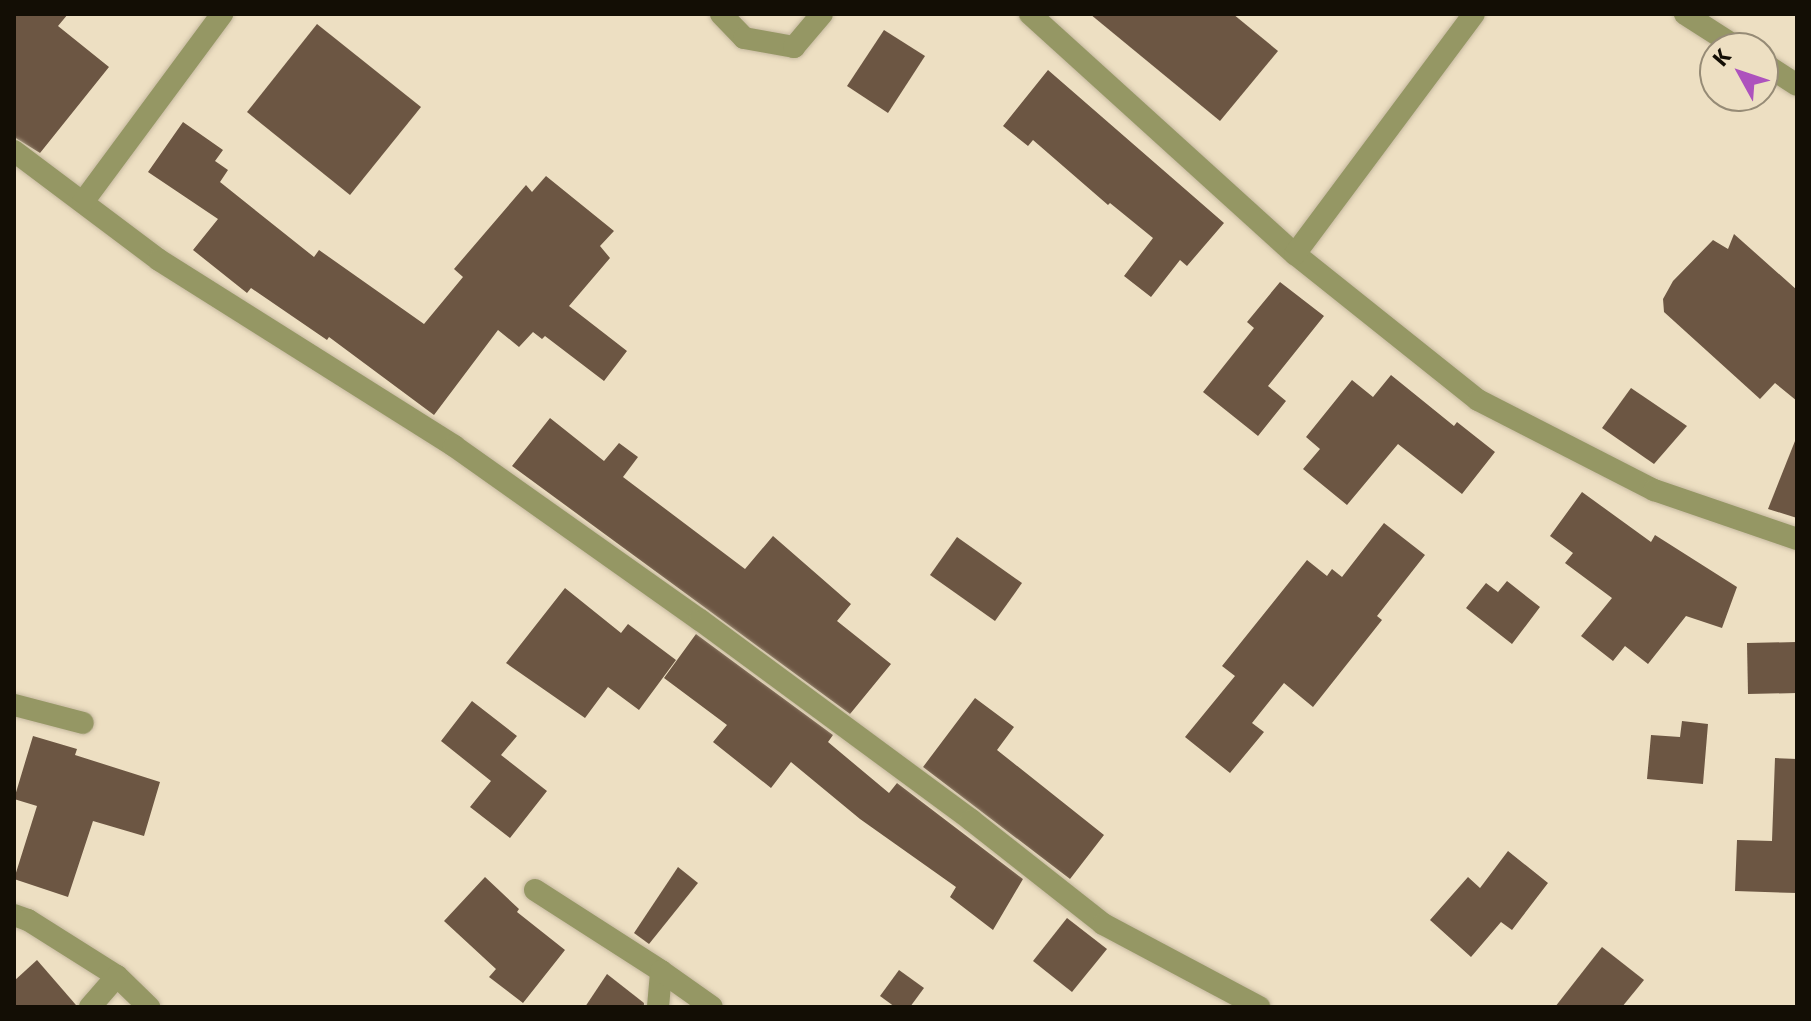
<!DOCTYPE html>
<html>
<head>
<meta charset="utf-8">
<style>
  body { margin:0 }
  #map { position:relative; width:1811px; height:1021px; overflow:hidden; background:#eddfc2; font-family:"Fira Sans",sans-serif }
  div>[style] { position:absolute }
  .building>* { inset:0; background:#6c5643 }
  .roads { filter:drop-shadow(0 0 2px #c6b9a0) drop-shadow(0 0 2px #c6b9a0) }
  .minor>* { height:22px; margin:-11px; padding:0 11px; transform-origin:11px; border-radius:11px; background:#959764 }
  span { translate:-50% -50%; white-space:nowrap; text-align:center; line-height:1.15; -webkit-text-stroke:8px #eddfc2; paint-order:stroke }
  .frame { position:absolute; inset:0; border:16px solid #130e05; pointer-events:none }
  .north { position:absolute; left:1699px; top:32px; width:80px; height:80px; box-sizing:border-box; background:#eddfc2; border:2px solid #968b76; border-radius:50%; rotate:310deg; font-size:22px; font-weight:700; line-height:32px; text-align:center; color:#130e05 }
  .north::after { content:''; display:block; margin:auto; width:28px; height:36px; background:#ad52bd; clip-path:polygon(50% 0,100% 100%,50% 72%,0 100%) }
</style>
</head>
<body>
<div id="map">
  <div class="building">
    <div style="clip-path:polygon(14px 14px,68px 14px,58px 26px,109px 67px,40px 153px,14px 137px)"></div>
    <div style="clip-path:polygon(1090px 14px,1233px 14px,1278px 51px,1220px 121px)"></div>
    <div style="clip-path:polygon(317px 24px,421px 107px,350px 195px,247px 112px)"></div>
    <div style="clip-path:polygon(884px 30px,925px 56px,888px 113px,847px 86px)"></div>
    <div style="clip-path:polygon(1048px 70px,1224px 223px,1187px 266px,1180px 260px,1151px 297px,1124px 276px,1153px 238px,1110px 203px,1108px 205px,1033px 140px,1028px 146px,1003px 126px)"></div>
    <div style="clip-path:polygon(183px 122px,223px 150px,215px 161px,228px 170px,220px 182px,314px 257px,319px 250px,424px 324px,463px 277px,454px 269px,526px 185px,532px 192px,546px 176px,614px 231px,600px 246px,610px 258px,569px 306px,627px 351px,604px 381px,545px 336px,542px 339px,533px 332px,519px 347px,498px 330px,434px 415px,329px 337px,327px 340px,251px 288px,247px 293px,193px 250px,218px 219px,148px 172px)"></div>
    <div style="clip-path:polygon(1734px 234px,1797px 290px,1797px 401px,1775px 383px,1760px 399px,1664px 312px,1663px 299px,1673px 281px,1713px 240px,1728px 249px)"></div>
    <div style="clip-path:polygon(1280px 282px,1324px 316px,1268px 386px,1286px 401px,1258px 436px,1203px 392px,1254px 328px,1247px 322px)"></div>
    <div style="clip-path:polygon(1391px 375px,1454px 426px,1457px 422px,1495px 452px,1462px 494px,1398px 444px,1347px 505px,1303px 469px,1320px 449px,1306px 437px,1352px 380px,1373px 397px)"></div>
    <div style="clip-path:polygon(1631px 388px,1687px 426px,1654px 464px,1602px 428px)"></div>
    <div style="clip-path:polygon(550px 418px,604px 461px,619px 443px,638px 457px,623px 477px,745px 569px,773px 536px,851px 604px,837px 621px,891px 664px,850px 714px,512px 466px)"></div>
    <div style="clip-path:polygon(1795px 441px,1797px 441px,1797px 518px,1768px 509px)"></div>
    <div style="clip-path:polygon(1582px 492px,1651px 542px,1655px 535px,1737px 587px,1722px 628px,1686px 616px,1648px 664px,1625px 646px,1613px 661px,1581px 636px,1612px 598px,1565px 563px,1573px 553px,1550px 536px)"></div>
    <div style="clip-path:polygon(1384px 523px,1425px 555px,1377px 616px,1382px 620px,1313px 707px,1284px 683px,1252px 723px,1264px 732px,1230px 773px,1185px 737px,1235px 676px,1222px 666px,1307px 560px,1327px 576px,1332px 569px,1342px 577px)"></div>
    <div style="clip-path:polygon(957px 537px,1022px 583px,995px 621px,930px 575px)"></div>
    <div style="clip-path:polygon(1507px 581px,1540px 607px,1512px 644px,1466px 608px,1486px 583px,1498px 592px)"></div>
    <div style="clip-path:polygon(565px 588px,621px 633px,628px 624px,676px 660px,639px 710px,608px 687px,585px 718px,506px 663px)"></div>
    <div style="clip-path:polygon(696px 634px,833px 735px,828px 742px,889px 793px,897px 783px,1023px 879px,993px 930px,950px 897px,956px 887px,860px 819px,791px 762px,771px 788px,713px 742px,727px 725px,664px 678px)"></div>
    <div style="clip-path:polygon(1797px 642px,1797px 693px,1748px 694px,1747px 643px)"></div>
    <div style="clip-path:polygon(975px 698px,1014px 727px,997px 750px,1104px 835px,1070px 879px,923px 767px)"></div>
    <div style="clip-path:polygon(472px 701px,517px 736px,501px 755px,547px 791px,510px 838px,470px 807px,491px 781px,441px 741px)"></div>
    <div style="clip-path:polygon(1682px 721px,1708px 724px,1703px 784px,1647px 779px,1651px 735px,1680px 737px)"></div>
    <div style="clip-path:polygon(33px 736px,77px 749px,75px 755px,160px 782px,144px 836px,93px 821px,68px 897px,14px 879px,37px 806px,14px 799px)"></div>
    <div style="clip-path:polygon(1775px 758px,1797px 759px,1797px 893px,1735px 891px,1737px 840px,1772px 841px)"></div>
    <div style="clip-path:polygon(1508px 851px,1548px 883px,1512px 930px,1501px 922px,1471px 957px,1430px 920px,1468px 877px,1480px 888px)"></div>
    <div style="clip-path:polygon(678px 867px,698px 883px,649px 944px,634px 933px)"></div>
    <div style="clip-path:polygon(485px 877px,519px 909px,517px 912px,565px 950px,523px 1003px,489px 977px,496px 969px,444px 921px)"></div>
    <div style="clip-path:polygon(1067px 918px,1107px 949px,1072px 992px,1033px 961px)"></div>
    <div style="clip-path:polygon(1602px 947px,1644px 980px,1622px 1007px,1555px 1007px)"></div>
    <div style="clip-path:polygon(37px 960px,76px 1005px,76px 1007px,14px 1007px,14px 981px)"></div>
    <div style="clip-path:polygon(899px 970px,924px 988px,910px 1007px,895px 1007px,880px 996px)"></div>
    <div style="clip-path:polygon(607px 974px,644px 1003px,644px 1007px,585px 1007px)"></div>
  </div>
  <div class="roads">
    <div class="minor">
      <div style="left:721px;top:14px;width:33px;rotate:46deg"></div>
      <div style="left:744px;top:38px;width:51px;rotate:10.2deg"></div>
      <div style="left:794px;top:47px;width:43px;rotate:-49.7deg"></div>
      <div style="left:1030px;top:14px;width:358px;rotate:42.2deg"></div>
      <div style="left:1295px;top:254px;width:234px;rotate:38.6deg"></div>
      <div style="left:1478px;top:400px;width:198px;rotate:27.1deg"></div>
      <div style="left:1654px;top:490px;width:151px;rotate:18.9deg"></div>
      <div style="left:1685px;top:14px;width:63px;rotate:32.7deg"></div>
      <div style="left:1763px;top:63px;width:40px;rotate:32.9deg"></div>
      <div style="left:14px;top:151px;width:181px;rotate:36.9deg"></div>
      <div style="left:159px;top:260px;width:349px;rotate:32.2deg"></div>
      <div style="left:454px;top:446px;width:301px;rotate:35.3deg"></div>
      <div style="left:700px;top:620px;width:337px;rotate:36.4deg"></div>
      <div style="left:971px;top:820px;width:168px;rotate:38.2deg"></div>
      <div style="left:1103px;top:924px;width:177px;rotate:28deg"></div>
      <div style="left:83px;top:202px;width:234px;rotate:-53.5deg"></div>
      <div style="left:1295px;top:254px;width:299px;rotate:-53.3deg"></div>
      <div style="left:14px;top:705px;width:71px;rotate:14.6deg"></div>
      <div style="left:535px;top:890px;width:150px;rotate:32.7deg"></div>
      <div style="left:14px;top:915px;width:15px;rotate:20deg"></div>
      <div style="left:28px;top:920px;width:105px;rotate:32.2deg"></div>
      <div style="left:117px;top:976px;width:45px;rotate:44.1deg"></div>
      <div style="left:90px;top:1007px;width:41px;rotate:-48.9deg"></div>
      <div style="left:658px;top:1007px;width:36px;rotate:-85deg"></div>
      <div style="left:661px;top:971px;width:62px;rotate:35.2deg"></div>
    </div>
  </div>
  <div class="frame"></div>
  <div class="north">K</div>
</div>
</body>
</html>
